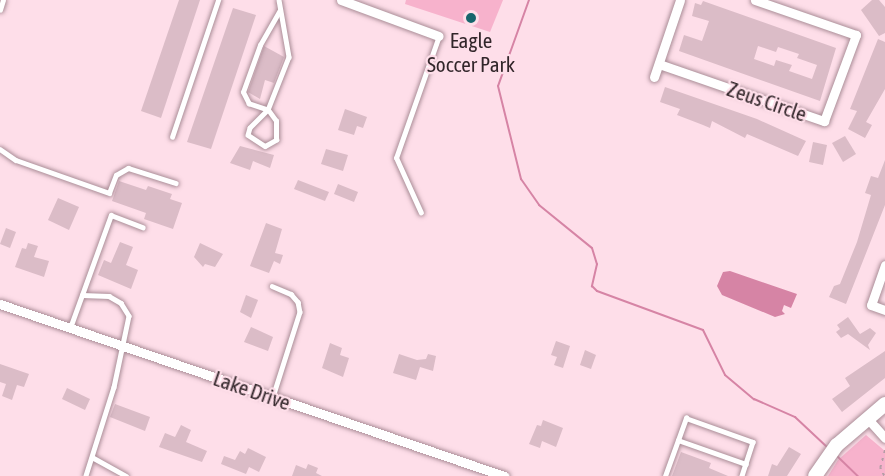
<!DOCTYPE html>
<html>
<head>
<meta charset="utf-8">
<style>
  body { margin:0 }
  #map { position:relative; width:885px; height:476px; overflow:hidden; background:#fedee9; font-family:"Asap Condensed",sans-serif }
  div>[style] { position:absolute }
  .green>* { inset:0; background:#f7b2cc }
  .water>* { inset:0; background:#d684a5 }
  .stream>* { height:2px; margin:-1px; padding:0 1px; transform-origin:1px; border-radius:1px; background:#d684a5 }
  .building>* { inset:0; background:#dbbcc7 }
  .path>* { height:1.5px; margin-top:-0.75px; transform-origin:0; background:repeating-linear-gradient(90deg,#b69da6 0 3px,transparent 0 7.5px) }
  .roads { filter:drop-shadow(0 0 2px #aa8d97) drop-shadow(0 0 2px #aa8d97) }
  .lane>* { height:4.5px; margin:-2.25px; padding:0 2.25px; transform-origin:2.25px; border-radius:2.25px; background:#fff }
  .street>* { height:9px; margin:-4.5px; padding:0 4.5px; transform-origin:4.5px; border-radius:4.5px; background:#fff }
  .secondary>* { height:14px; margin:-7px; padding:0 7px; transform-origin:7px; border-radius:7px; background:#fff }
  .dots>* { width:16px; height:16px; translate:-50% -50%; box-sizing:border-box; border:3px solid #fedee9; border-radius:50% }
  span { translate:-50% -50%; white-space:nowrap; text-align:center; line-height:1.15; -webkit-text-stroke:4.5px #fedee9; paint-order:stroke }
  .poi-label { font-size:21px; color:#32262a }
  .street-label { font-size:21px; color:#32262a }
</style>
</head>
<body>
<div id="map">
  <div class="green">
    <div style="clip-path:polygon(406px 0,503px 0,490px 32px,405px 4px)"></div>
    <div style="clip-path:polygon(866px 435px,885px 451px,885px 476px,828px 476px,838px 460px)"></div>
  </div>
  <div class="water">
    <div style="clip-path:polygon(730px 271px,797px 294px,791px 308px,784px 305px,782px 311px,785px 314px,775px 317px,722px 295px,717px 286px,723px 272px)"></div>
  </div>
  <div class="stream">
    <div style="left:529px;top:0;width:91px;rotate:109.8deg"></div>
    <div style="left:498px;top:86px;width:96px;rotate:76.1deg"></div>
    <div style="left:521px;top:179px;width:32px;rotate:55deg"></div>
    <div style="left:539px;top:205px;width:68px;rotate:39.1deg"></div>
    <div style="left:592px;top:248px;width:17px;rotate:73deg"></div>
    <div style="left:597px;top:264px;width:23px;rotate:103deg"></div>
    <div style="left:592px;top:286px;width:7px;rotate:45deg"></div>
    <div style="left:597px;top:291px;width:113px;rotate:20.2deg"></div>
    <div style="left:703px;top:330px;width:50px;rotate:63.9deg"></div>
    <div style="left:725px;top:375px;width:38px;rotate:40deg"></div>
    <div style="left:754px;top:399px;width:45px;rotate:23.7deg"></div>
    <div style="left:795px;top:417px;width:45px;rotate:43.2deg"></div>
    <div style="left:837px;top:456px;width:29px;rotate:44deg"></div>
  </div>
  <div class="building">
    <div style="clip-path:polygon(179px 0,200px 0,161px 118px,141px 111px)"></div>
    <div style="clip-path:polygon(872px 0,879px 0,885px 7px,885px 33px,879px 36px,861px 10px)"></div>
    <div style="clip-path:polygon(evenodd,703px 1px,836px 48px,820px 101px,679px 51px,684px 35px,702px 41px,709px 21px,692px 16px,695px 3px,701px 5px,703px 1px,758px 46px,776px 52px,778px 47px,799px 54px,797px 58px,817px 65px,812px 79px,789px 71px,792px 65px,776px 60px,774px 66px,754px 59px,758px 46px)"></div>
    <div style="clip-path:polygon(233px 8px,256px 15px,211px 149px,187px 142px)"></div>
    <div style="clip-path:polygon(878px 39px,885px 42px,885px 89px,866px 122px,872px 125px,865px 138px,848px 129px,857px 111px,850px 109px)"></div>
    <div style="clip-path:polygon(264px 46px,284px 57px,274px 83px,265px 80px,260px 99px,248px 92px)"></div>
    <div style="clip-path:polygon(665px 87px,757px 119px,806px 141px,798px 156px,747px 134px,745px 138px,712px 121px,710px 128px,703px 125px,677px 115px,680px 109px,660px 102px)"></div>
    <div style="clip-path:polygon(345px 109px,367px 117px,363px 128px,357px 126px,354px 135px,338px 130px)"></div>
    <div style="clip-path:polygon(845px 136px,856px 154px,843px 162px,832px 143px)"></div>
    <div style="clip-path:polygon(813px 142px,827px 145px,823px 165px,809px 162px)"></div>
    <div style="clip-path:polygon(240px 146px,274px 155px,270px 168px,253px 161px,250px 170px,230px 163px)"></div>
    <div style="clip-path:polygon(326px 149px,348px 155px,343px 171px,321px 164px)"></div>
    <div style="clip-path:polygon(885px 160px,885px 205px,846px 304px,829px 297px,834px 286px,840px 284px,857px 242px,871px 195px,865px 193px,871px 176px,878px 178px)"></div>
    <div style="clip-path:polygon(298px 180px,329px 192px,325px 201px,294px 189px)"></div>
    <div style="clip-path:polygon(119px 181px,146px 190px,148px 186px,172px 194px,170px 199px,182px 203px,173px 229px,144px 219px,146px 213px,112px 201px)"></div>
    <div style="clip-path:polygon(338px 184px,358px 192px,354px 202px,334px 194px)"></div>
    <div style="clip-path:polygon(58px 198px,79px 207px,69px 230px,48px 220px)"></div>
    <div style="clip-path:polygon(266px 223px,282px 229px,275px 253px,283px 255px,280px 264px,274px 261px,269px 273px,250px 266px)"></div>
    <div style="clip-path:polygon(6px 228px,16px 232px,10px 248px,0 244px)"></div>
    <div style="clip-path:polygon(120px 242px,133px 247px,126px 265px,138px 270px,131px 289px,98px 275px,104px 260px,111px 263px)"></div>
    <div style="clip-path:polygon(28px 243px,38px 246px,34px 257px,49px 261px,44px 277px,15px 267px,22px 248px,26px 249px)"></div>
    <div style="clip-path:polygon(200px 243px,223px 254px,215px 267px,205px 264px,203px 267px,194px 257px)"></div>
    <div style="clip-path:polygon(246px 295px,258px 300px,251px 318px,240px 312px)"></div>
    <div style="clip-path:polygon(848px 317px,860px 334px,870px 328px,876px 333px,868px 345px,870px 350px,848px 334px,841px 338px,836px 332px,840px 329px,837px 325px)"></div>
    <div style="clip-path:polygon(251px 327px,273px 337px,268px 351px,244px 342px)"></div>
    <div style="clip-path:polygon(556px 341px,570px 346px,563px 368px,554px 365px,557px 357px,551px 355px)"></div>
    <div style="clip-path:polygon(330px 343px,342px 348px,340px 355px,349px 358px,343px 377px,322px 368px)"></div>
    <div style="clip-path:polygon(585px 350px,596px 355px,591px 369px,580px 365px)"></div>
    <div style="clip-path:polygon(885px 351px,885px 378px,842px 412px,832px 399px,850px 386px,845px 378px)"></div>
    <div style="clip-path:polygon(399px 354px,417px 360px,426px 359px,428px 354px,436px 356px,433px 371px,420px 367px,416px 380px,393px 373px)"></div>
    <div style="clip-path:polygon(0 364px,29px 374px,24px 387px,17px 385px,12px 400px,2px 396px,6px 384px,0 382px)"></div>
    <div style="clip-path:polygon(67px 388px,90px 399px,85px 410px,62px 399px)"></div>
    <div style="clip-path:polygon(115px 404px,150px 417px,145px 431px,110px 417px)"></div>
    <div style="clip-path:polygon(543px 420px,563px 428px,556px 447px,542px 441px,540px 448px,529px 444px,537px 425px,541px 426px)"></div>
    <div style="clip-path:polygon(181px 425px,191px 430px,186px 442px,207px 451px,202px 462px,159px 447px,165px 433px,175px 437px)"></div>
    <div style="clip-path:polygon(789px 447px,801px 454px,787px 476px,768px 476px,772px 464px,777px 466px)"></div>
    <div style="clip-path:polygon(248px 448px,266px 457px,259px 472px,249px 467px,246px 474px,221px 464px,224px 456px,235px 460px,240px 451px,245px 454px)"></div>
    <div style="clip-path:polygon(681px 452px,711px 463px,709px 468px,728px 476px,672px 476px)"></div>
    <div style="clip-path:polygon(308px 464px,318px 468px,316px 473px,322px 476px,292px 476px,296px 465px,306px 469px)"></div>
  </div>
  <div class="path">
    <div style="left:884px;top:476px;width:9px;rotate:-117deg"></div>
    <div style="left:880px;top:468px;width:20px;rotate:-75deg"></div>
  </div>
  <div class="roads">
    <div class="lane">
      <div style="left:279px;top:0;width:58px;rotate:80deg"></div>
      <div style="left:289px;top:57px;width:57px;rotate:111.6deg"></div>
      <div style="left:268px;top:110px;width:25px;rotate:135deg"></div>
      <div style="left:250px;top:128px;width:7px;rotate:106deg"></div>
      <div style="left:248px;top:135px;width:20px;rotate:33deg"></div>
      <div style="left:265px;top:146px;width:13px;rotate:-29deg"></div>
      <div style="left:276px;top:140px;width:19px;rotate:-90deg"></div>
      <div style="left:276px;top:121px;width:14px;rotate:-126deg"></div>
      <div style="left:268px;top:110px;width:20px;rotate:-162deg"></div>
      <div style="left:249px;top:104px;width:13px;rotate:-117deg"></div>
      <div style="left:243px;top:92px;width:50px;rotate:-70.1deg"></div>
      <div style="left:260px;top:45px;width:40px;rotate:-60.3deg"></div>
      <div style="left:0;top:10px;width:10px;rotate:-73deg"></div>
      <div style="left:172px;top:137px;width:145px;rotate:-71.4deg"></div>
      <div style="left:0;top:149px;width:19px;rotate:35deg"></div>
      <div style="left:16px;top:160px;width:99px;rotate:19.5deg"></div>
      <div style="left:109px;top:193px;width:19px;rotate:-69deg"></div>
      <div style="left:116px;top:175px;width:14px;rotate:-30deg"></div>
      <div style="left:128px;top:168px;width:50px;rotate:17.4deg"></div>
      <div style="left:421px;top:213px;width:60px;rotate:-114.4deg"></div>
      <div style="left:396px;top:158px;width:129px;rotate:-70.6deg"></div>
      <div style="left:272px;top:286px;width:21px;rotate:23deg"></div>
      <div style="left:291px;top:294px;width:11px;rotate:49deg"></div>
      <div style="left:298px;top:302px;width:10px;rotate:79deg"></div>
      <div style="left:300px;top:312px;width:89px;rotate:107.6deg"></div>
      <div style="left:82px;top:295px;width:27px;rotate:2deg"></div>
      <div style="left:109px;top:296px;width:14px;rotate:30deg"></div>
      <div style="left:121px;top:303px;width:15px;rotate:58deg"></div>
      <div style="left:129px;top:316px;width:73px;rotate:101.9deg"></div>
      <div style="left:114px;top:387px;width:93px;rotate:107.5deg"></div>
      <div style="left:70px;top:328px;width:120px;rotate:-70.1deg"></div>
      <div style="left:111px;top:215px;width:34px;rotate:21deg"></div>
      <div style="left:678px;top:440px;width:72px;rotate:19.4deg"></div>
      <div style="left:92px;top:457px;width:39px;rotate:29deg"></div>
      <div style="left:665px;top:476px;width:62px;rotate:-70.1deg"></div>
      <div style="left:686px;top:418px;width:71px;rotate:19.7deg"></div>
      <div style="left:753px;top:442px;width:36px;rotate:108deg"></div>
    </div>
    <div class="street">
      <div style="left:341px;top:0;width:104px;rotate:20.2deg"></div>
      <div style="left:659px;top:64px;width:175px;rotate:19.1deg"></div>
      <div style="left:824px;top:121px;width:92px;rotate:-69.6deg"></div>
      <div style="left:856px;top:35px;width:107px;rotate:-160.9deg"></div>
      <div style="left:654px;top:77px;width:81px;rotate:-71.3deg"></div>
      <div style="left:885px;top:265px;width:42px;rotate:109.3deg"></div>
      <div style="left:871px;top:305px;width:15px;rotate:20deg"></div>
      <div style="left:0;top:304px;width:533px;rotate:18.84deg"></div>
      <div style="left:867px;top:418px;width:27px;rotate:48deg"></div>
    </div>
    <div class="secondary">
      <div style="left:815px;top:476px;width:38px;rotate:-55deg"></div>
      <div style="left:837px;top:445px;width:63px;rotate:-40.5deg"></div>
    </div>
  </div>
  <div class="dots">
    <div style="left:471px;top:18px;background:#17656c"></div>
  </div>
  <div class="poi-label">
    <span style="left:471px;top:52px">Eagle<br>Soccer Park</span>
  </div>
  <div class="street-label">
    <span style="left:767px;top:101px;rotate:19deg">Zeus Circle</span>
    <span style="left:252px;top:390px;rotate:19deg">Lake Drive</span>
  </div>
</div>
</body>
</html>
